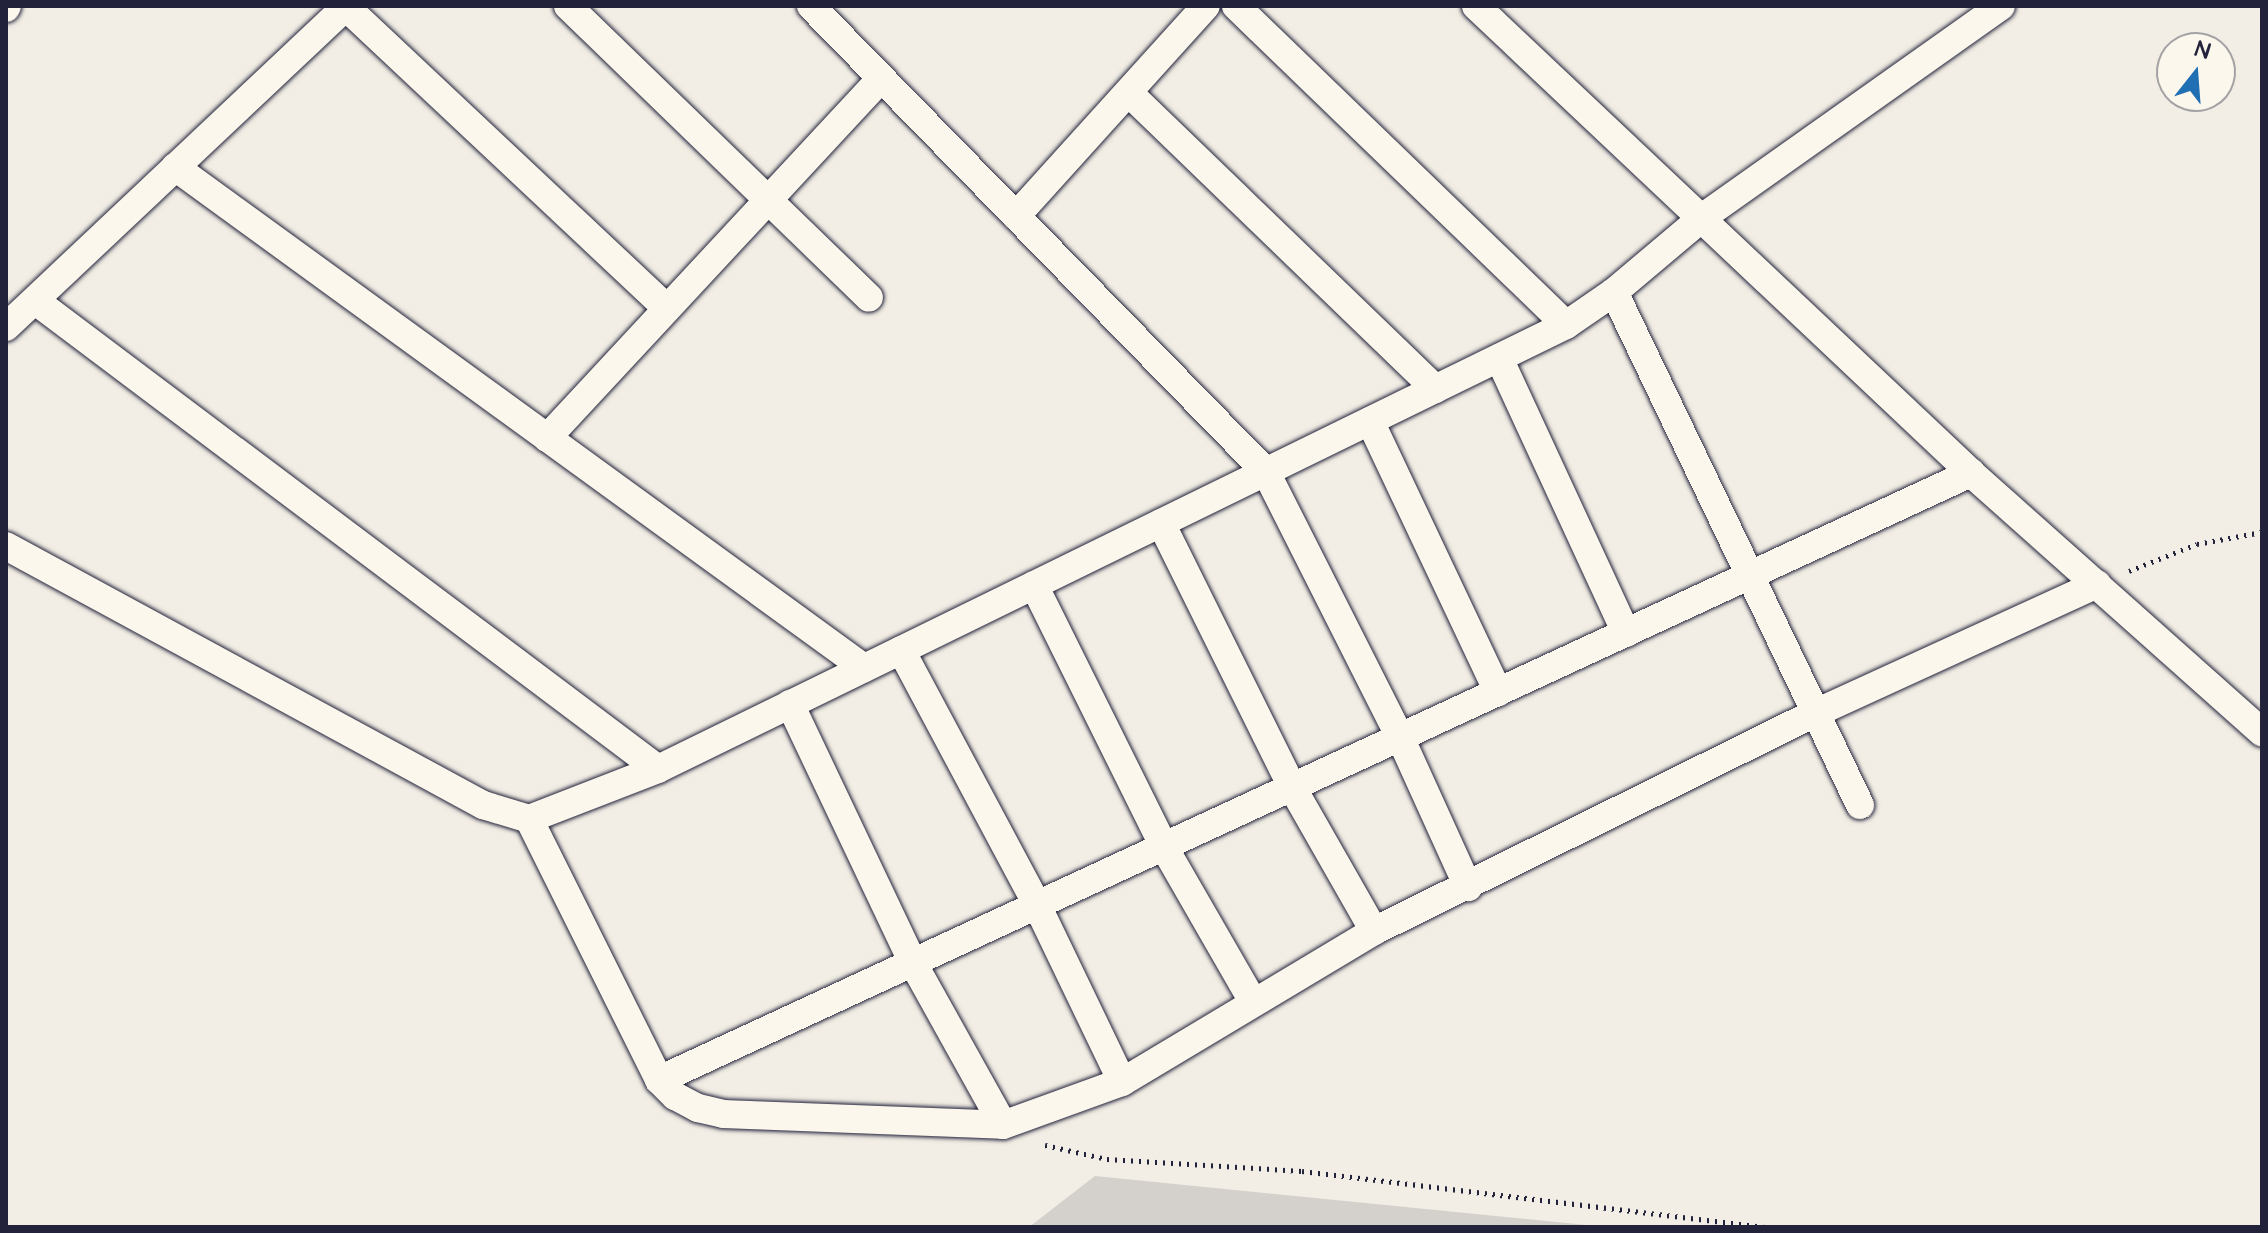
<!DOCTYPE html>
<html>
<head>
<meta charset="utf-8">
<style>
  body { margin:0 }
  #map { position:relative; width:2268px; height:1233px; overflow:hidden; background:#f2eee5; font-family:"Architects Daughter",sans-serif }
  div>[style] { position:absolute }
  .green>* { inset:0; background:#d4d1cc }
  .path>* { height:5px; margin-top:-2.5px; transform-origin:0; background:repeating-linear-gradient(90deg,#22223b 0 2px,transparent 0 8px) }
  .roads { filter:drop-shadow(0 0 2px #22223b) drop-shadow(0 0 2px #22223b) }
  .minor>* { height:28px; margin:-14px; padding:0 14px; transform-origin:14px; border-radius:14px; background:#fbf7ec }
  span { translate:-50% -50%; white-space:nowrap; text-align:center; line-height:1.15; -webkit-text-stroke:8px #fbf7ec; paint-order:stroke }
  .frame { position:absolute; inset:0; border:8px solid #22223b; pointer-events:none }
  .north { position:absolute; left:2156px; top:32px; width:80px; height:80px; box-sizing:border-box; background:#fbf7ec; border:2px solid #a4a2a5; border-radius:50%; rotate:17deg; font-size:22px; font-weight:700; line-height:32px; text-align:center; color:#22223b }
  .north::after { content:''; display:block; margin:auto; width:28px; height:36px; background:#1f6fb2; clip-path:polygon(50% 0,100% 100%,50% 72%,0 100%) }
</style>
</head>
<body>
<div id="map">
  <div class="green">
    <div style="clip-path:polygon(1095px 1176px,1607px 1227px,1029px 1227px)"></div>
  </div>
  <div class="path">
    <div style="left:2129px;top:571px;width:73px;rotate:-21.7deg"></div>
    <div style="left:2197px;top:544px;width:66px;rotate:-10.5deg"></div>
    <div style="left:1045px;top:1145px;width:64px;rotate:12.7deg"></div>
    <div style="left:1107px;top:1159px;width:195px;rotate:3.5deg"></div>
    <div style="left:1302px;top:1171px;width:468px;rotate:6.9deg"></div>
  </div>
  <div class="roads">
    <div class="minor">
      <div style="left:568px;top:6px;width:419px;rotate:44.1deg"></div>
      <div style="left:811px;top:6px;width:651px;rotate:45.68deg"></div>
      <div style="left:1266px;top:472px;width:297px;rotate:63.2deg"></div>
      <div style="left:1400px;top:737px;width:165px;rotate:65.6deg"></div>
      <div style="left:1236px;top:6px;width:459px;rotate:44deg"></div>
      <div style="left:1476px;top:6px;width:681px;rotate:43.33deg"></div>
      <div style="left:1971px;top:473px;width:390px;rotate:41.7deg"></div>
      <div style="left:346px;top:7px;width:440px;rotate:43.2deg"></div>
      <div style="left:6px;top:8px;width:2px;rotate:-63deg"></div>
      <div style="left:1129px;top:93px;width:426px;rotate:44deg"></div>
      <div style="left:175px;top:167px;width:852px;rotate:36.02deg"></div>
      <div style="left:1016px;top:216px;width:283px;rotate:-47.9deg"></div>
      <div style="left:1614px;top:292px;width:569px;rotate:64.38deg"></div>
      <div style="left:37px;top:302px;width:777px;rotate:36.94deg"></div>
      <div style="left:6px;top:327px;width:468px;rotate:-43.3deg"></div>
      <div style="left:1499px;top:358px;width:303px;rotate:65.2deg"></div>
      <div style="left:1370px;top:421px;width:300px;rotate:64.7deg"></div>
      <div style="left:547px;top:438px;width:491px;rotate:-47.1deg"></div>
      <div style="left:1161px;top:523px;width:295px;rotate:63.6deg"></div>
      <div style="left:1292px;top:787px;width:166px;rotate:60.3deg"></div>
      <div style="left:6px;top:546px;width:543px;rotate:28.5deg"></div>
      <div style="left:483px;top:805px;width:48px;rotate:16.9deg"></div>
      <div style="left:529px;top:819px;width:138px;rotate:-21.2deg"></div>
      <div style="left:658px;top:769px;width:1011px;rotate:-26.06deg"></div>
      <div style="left:1566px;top:325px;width:58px;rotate:-34.5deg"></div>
      <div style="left:1614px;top:292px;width:116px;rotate:-40.1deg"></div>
      <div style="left:1703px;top:217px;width:365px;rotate:-35.3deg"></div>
      <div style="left:1034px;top:585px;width:292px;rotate:63.6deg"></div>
      <div style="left:1164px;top:847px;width:179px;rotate:60.1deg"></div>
      <div style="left:901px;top:650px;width:289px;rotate:61.9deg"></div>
      <div style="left:1037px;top:905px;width:196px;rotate:64.3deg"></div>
      <div style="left:790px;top:704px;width:287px;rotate:64.6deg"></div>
      <div style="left:913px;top:963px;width:185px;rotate:60.9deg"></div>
      <div style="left:529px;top:819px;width:292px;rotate:63.5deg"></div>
      <div style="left:659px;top:1080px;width:23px;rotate:45deg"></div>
      <div style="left:675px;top:1096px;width:26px;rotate:28deg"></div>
      <div style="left:698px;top:1108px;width:26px;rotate:13deg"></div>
      <div style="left:723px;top:1114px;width:280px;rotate:2.2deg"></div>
      <div style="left:1003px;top:1125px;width:127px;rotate:-19.9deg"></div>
      <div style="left:1122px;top:1082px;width:294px;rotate:-30.9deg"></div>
      <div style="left:1374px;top:931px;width:495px;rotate:-26.3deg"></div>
      <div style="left:1818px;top:712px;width:307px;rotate:-24.6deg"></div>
      <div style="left:659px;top:1080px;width:1446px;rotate:-24.83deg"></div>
    </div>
  </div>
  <div class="frame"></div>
  <div class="north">N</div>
</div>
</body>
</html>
